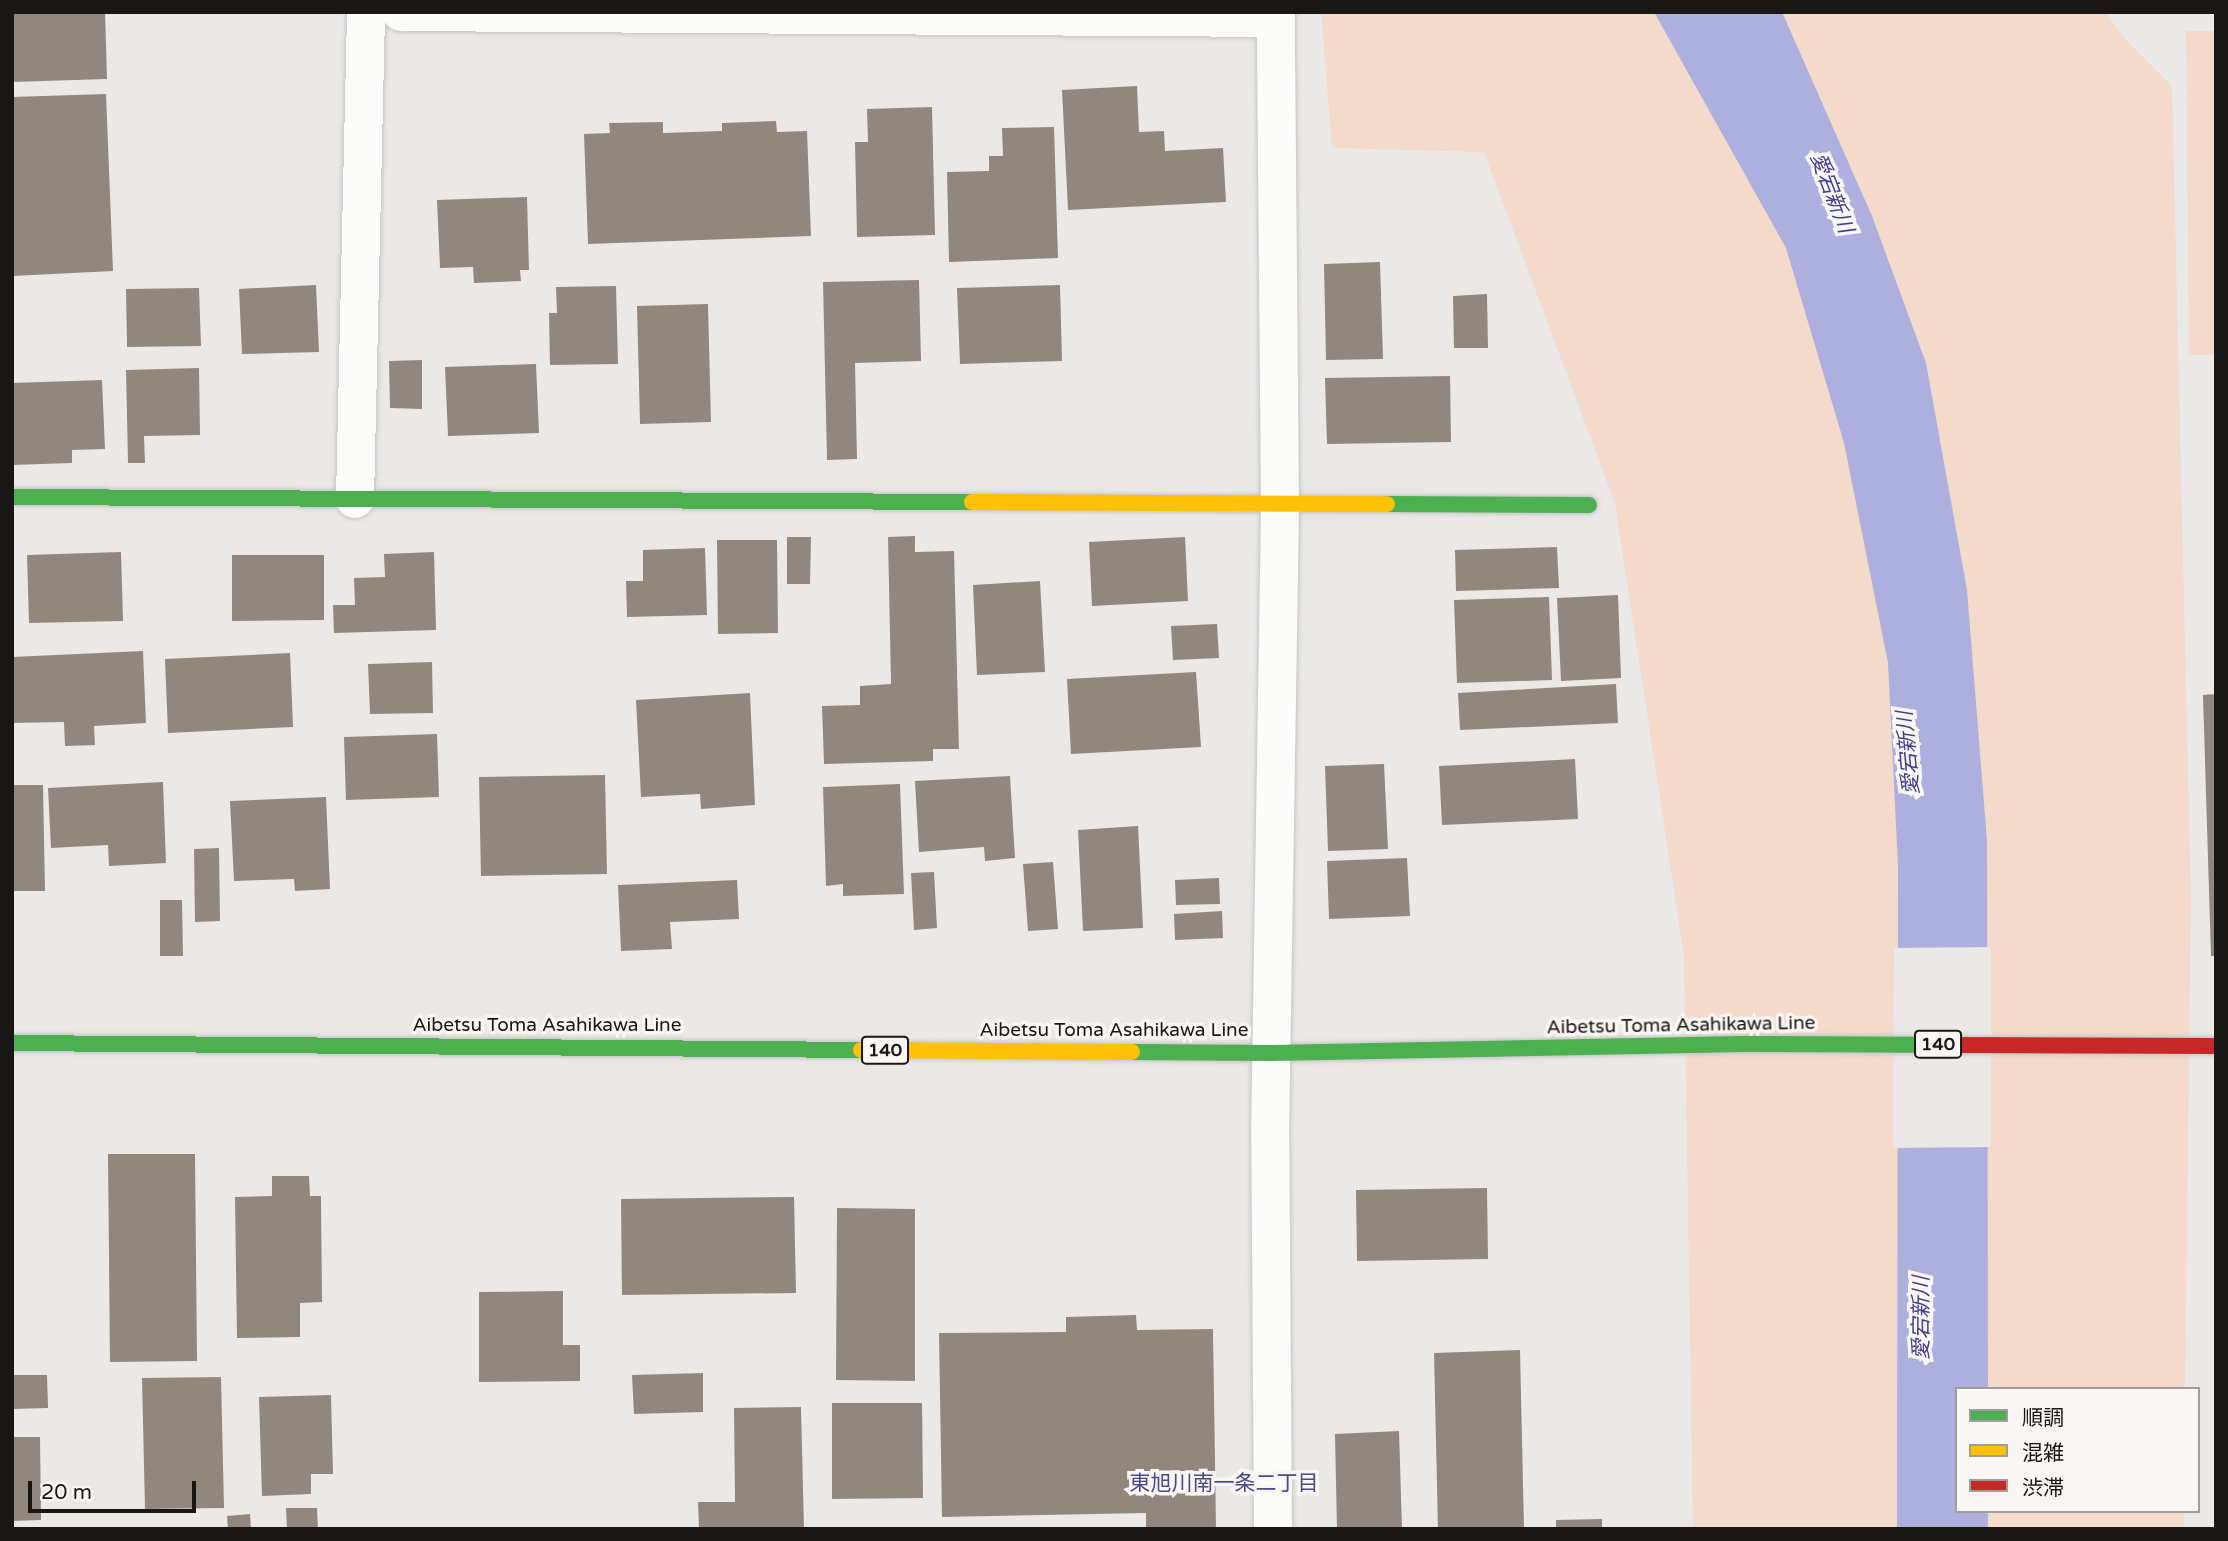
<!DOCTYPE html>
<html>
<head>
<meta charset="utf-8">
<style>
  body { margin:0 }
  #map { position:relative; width:2228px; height:1541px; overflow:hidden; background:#ebe9e7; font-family:"Varela Round","Noto Sans JP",sans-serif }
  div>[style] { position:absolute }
  .green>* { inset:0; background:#f3dacb }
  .water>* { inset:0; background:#adb0de }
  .pier>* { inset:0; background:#ebe9e7 }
  .building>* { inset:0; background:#92877c }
  .roads { filter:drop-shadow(0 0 2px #c6c5c4) drop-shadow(0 0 2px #c6c5c4) }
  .street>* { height:38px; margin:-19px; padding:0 19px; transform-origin:19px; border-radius:19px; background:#fcfcfb }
  .fast>* { height:16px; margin:-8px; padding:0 8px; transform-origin:8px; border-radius:8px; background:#4caf50 }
  .slow>* { height:16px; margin:-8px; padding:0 8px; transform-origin:8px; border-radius:8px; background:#ffc107 }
  .jam>* { height:16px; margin:-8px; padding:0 8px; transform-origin:8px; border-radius:8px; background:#c62828 }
  span { translate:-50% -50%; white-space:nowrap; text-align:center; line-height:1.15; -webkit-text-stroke:7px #faf6f4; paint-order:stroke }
  .shield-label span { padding:2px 5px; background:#faf6f4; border:2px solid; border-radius:5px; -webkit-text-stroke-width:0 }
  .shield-label { font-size:18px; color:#181716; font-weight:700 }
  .street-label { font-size:19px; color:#181716 }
  .water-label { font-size:21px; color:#40408e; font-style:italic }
  .neighbourhood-label { font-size:21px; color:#474a87 }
  .frame { position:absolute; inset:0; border:14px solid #181716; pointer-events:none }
  .legend { position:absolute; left:1955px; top:1387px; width:245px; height:126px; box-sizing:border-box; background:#faf6f4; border:2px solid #a09d9b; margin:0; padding:9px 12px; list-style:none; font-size:21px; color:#181716 }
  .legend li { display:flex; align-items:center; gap:14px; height:35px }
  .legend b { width:35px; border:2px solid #a09d9b }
  .scale { position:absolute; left:28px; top:1481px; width:168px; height:32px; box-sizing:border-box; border:4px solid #181716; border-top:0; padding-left:9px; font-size:21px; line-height:24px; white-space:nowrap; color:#181716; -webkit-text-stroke:5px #faf6f4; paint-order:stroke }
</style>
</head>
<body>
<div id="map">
  <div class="green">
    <div style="clip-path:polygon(1321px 12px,2105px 12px,2127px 41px,2172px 86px,2191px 899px,2185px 1389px,1957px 1389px,1957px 1511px,2184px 1511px,2184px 1529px,1693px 1529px,1684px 956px,1615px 504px,1484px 152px,1332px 148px)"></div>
    <div style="clip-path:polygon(2186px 31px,2216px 31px,2216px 355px,2189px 355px)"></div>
  </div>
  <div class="water">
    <div style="clip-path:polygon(1654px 12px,1782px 12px,1872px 216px,1926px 363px,1967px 590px,1987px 841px,1988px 1389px,1957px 1389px,1957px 1511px,1988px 1511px,1988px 1529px,1897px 1529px,1898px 866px,1888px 663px,1844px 443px,1786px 248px)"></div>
  </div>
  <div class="pier">
    <div style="clip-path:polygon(1991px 947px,1991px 1147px,1893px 1148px,1894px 948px)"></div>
  </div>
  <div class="building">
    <div style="clip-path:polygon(12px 12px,105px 12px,107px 79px,12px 82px)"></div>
    <div style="clip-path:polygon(1137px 86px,1139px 132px,1164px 131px,1165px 151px,1223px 148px,1226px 202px,1068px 210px,1062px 90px)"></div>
    <div style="clip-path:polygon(106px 94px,113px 271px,12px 276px,12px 97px)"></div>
    <div style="clip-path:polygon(932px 107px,935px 235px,857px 237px,855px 142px,868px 142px,867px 109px)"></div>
    <div style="clip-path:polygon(776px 121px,777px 132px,807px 131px,811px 236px,588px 244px,584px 134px,610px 133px,609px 123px,663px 122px,663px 133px,722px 131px,722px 123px)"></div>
    <div style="clip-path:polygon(1054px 127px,1058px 258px,949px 262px,947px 172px,989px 171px,989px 156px,1003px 156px,1002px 128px)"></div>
    <div style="clip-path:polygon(527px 197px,529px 270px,520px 270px,521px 281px,474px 283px,473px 267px,440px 268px,437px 200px)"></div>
    <div style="clip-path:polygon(1380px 262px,1383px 359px,1326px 360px,1324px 264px)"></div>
    <div style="clip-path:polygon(919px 280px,921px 361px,855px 363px,857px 459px,827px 460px,823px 282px)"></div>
    <div style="clip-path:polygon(316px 285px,319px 352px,242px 354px,239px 289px)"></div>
    <div style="clip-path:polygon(1060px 285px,1062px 361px,960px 364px,957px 288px)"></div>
    <div style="clip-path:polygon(616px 286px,618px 364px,550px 365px,549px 313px,557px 313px,556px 287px)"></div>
    <div style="clip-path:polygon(199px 288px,201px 346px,127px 347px,126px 289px)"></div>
    <div style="clip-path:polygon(1487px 294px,1488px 348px,1454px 348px,1453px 296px)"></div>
    <div style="clip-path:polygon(708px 304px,711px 422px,640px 424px,637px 306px)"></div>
    <div style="clip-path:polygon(422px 360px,422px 409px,390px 408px,389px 361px)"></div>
    <div style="clip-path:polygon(536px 364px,539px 433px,448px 436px,445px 367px)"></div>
    <div style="clip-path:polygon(199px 368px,200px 435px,144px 436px,145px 463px,128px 463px,126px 370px)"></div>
    <div style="clip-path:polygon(1450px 376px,1451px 442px,1327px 444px,1325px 378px)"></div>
    <div style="clip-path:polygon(102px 380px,105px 449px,72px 450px,72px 463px,12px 465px,12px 383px)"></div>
    <div style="clip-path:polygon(915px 536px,915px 552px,954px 551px,959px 749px,933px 749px,933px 761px,824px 764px,822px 706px,860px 705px,860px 686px,891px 684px,888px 537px)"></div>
    <div style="clip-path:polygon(787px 537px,811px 537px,810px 584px,787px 584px)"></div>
    <div style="clip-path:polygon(1185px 537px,1188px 601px,1092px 606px,1089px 542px)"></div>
    <div style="clip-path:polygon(717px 540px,777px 540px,778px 633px,718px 634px)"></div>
    <div style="clip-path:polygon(1557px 547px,1559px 588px,1456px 591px,1455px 550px)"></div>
    <div style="clip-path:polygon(705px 548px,707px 615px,627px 617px,626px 581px,643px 581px,643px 550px)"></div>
    <div style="clip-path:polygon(121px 552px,123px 621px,29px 623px,27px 555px)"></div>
    <div style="clip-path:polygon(434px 552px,436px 630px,334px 633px,333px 605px,355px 605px,354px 578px,385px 577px,384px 554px)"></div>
    <div style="clip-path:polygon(232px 555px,324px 555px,324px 620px,232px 621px)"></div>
    <div style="clip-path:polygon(1040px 581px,1045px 672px,977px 675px,973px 585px)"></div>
    <div style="clip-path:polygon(1618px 595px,1621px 678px,1561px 681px,1557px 598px)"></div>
    <div style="clip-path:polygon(1549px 597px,1552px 680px,1457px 683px,1454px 600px)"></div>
    <div style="clip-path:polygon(1217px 624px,1219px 658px,1173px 660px,1171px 626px)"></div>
    <div style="clip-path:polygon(143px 651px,146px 723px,94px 726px,95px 745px,65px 746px,64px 722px,12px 723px,12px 657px)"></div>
    <div style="clip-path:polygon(290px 653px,293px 727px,168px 733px,165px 659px)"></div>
    <div style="clip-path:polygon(432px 662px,433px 713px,370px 714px,368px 664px)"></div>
    <div style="clip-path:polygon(1196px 672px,1201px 747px,1071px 754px,1067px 679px)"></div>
    <div style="clip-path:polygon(1616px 684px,1618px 723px,1460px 730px,1458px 693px)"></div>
    <div style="clip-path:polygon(750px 693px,755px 805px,701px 809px,700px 794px,641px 797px,636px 700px)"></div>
    <div style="clip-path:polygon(2216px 694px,2216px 956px,2211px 956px,2203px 695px)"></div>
    <div style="clip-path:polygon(437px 734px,439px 797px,346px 800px,344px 737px)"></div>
    <div style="clip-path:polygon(1575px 759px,1578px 819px,1442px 825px,1439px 766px)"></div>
    <div style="clip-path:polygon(1384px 764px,1388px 849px,1328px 851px,1325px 766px)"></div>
    <div style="clip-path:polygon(605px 775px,607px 874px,481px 876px,479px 777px)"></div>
    <div style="clip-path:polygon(1010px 776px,1015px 858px,985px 861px,984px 847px,919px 852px,915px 781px)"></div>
    <div style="clip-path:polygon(163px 782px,166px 863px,109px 866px,108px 845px,51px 848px,48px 788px)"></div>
    <div style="clip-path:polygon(900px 784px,904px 894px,843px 896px,843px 884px,826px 886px,823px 787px)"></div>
    <div style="clip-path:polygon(12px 785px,43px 785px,45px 891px,12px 891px)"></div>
    <div style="clip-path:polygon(326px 797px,330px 889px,295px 891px,294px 879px,234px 881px,230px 801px)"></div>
    <div style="clip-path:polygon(1138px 826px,1143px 928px,1083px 931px,1078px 830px)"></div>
    <div style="clip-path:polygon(219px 848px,220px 921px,195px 922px,194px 849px)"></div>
    <div style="clip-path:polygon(1407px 858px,1410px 916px,1329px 919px,1327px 861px)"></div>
    <div style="clip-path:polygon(1053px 862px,1058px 929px,1028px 931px,1023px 864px)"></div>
    <div style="clip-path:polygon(934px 872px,937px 928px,914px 930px,911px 873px)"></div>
    <div style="clip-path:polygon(1219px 878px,1220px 904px,1176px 905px,1175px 880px)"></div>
    <div style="clip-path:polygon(737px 880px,739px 919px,670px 922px,672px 949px,621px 951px,618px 885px)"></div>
    <div style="clip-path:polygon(160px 900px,182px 900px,183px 956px,160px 956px)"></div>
    <div style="clip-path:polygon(1222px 911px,1223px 938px,1175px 940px,1174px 914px)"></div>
    <div style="clip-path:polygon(108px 1154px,195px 1154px,197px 1361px,110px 1362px)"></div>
    <div style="clip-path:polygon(272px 1176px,309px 1176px,310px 1196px,321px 1196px,322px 1302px,300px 1303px,300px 1337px,237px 1338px,235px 1197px,272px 1196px)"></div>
    <div style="clip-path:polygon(1487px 1188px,1488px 1259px,1357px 1261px,1356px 1190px)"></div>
    <div style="clip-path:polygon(794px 1197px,796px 1293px,622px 1295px,621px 1199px)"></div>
    <div style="clip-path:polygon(837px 1208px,915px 1209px,915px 1381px,836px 1380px)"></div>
    <div style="clip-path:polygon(563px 1291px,563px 1345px,580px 1345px,580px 1381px,479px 1382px,479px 1292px)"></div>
    <div style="clip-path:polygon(1136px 1315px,1137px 1330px,1213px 1329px,1216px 1529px,1146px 1529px,1146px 1513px,942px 1517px,939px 1333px,1066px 1332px,1066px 1317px)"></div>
    <div style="clip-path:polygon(1520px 1350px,1524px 1529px,1438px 1529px,1434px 1353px)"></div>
    <div style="clip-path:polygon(703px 1373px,703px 1412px,634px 1414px,632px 1375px)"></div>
    <div style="clip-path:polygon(12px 1375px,47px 1375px,48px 1408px,12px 1409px)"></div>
    <div style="clip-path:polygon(221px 1377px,224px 1508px,145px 1509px,142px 1378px)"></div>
    <div style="clip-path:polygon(331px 1395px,333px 1474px,311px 1474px,311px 1494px,262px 1496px,259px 1397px)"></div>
    <div style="clip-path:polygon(832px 1403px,922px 1403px,923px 1498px,832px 1499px)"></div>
    <div style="clip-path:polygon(801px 1407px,804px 1529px,699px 1529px,698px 1502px,735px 1502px,734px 1408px)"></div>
    <div style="clip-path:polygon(1399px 1431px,1402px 1529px,1337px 1529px,1335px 1434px)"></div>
    <div style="clip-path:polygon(12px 1437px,40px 1437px,41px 1520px,12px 1521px)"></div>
    <div style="clip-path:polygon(286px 1508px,317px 1508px,318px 1529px,287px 1529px)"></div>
    <div style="clip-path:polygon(250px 1514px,251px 1529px,228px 1529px,227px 1516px)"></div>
    <div style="clip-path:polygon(1602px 1519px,1602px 1529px,1556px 1529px,1556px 1520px)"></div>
  </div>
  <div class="roads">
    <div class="street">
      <div style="left:401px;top:12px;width:875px;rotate:0.39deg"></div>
      <div style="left:355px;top:499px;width:487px;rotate:-88.7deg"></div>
      <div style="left:1273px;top:1529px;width:391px;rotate:-90.4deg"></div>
      <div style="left:1270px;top:1138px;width:633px;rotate:-89.09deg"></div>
      <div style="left:1280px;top:505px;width:493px;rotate:-90.5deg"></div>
    </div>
    <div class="fast">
      <div style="left:12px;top:497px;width:960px;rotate:0.3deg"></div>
      <div style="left:1387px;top:504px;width:202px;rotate:0.3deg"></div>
      <div style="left:12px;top:1043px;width:849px;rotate:0.47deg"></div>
      <div style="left:1132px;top:1052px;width:139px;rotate:0.4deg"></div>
      <div style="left:1271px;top:1053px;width:486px;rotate:-1.1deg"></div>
      <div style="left:1757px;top:1044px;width:196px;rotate:0.3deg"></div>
    </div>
    <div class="slow">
      <div style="left:972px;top:502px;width:415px;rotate:0.3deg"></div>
      <div style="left:861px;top:1050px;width:271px;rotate:0.4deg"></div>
    </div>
    <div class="jam">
      <div style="left:1953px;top:1045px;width:263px;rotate:0.2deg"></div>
    </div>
  </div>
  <div class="shield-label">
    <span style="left:1938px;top:1044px">140</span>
    <span style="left:885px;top:1050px">140</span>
  </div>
  <div class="street-label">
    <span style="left:547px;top:1026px">Aibetsu Toma Asahikawa Line</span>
    <span style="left:1681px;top:1026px;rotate:-1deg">Aibetsu Toma Asahikawa Line</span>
    <span style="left:1114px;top:1031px">Aibetsu Toma Asahikawa Line</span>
  </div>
  <div class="water-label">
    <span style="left:1831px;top:193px;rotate:69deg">愛宕新川</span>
    <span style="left:1909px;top:753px;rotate:-95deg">愛宕新川</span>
    <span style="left:1922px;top:1318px;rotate:-90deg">愛宕新川</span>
  </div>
  <div class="neighbourhood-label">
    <span style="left:1224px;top:1484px">東旭川南一条二丁目</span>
  </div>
  <div class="frame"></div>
  <ul class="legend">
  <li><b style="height:9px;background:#4caf50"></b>順調</li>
  <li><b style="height:9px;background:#ffc107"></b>混雑</li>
  <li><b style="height:9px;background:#c62828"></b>渋滞</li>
  </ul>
  <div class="scale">20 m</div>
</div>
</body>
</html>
